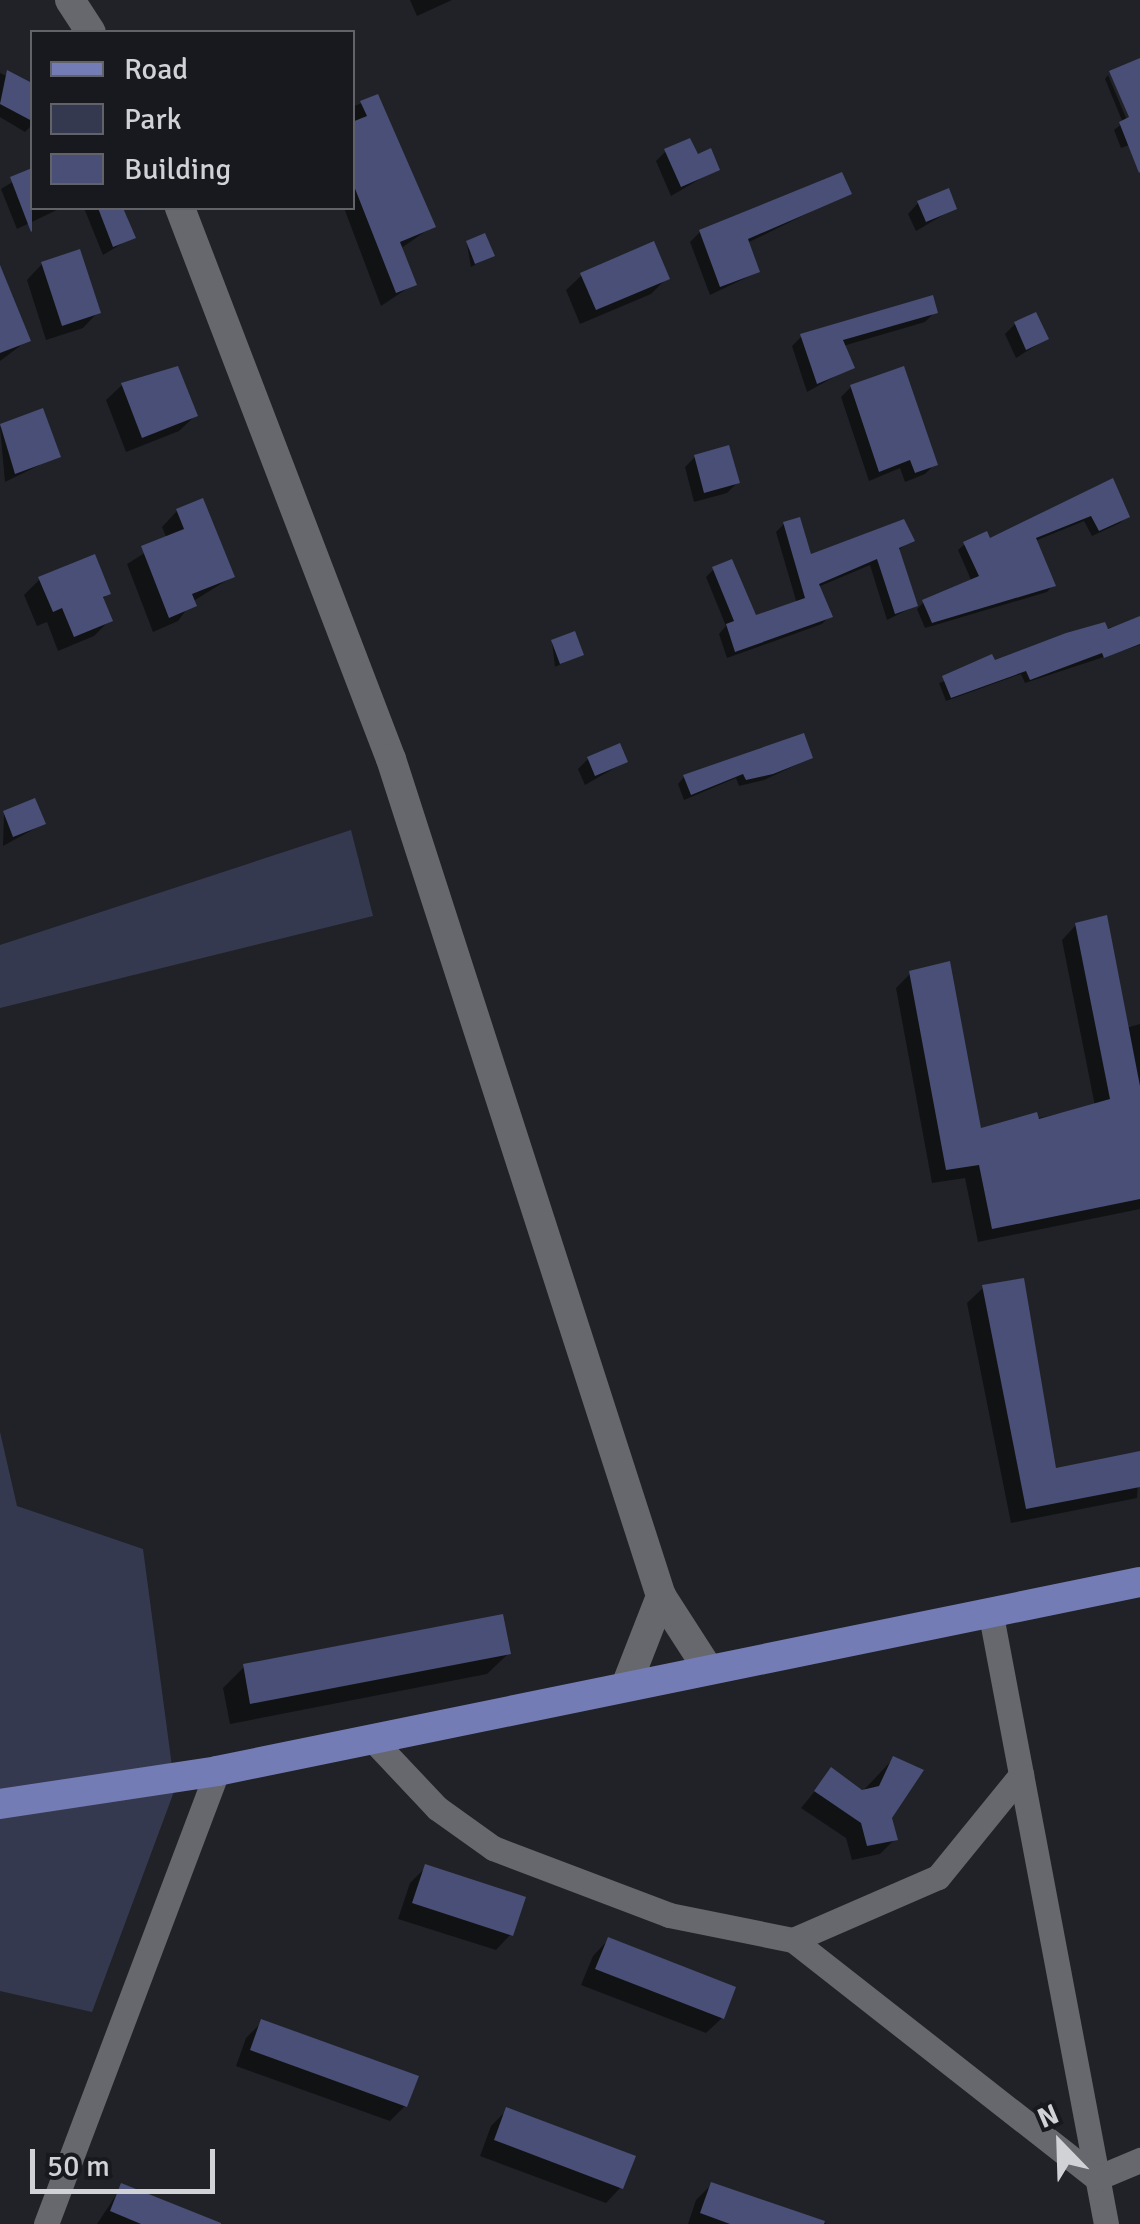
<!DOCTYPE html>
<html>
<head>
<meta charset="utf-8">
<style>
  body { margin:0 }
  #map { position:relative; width:1140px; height:2224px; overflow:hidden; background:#212227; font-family:Signika,sans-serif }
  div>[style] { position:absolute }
  .green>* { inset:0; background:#35394f }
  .shadow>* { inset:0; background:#0007 }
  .building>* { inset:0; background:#494f76 }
  .street>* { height:25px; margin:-12.5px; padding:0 12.5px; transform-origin:12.5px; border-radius:12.5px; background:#66686e }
  .secondary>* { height:30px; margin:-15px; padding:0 15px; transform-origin:15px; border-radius:15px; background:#66686e }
  .primary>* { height:30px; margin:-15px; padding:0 15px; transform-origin:15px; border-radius:15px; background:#747cb5 }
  span { translate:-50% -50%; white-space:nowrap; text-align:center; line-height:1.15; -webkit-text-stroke:9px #18191e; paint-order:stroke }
  .legend { position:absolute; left:30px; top:30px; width:325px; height:180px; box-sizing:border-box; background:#18191e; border:2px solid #626368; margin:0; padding:12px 18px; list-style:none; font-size:30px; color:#d1d2d6 }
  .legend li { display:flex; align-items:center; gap:20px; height:50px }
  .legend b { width:50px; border:2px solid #626368 }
  .north { position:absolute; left:1010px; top:2094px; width:100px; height:100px; -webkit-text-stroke:8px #18191e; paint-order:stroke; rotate:337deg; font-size:28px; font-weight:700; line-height:40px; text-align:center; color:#d1d2d6 }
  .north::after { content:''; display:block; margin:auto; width:35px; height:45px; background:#d1d2d6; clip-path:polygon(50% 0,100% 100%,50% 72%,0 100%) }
  .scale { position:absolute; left:30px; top:2149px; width:185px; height:45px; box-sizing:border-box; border:5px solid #d1d2d6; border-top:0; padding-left:12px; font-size:30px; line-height:35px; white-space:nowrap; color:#d1d2d6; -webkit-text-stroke:8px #18191e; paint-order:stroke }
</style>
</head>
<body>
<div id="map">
  <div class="green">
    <div style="clip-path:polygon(351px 830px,373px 916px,0 1008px,0 945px)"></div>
    <div style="clip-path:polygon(0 1432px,17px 1506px,143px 1549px,175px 1789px,92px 2012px,0 1991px)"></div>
  </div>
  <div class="shadow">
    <div style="clip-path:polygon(410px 0,452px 0,417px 16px)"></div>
    <div style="clip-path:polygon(1140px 61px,1140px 141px,1121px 148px,1114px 130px,1123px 123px,1105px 79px,1108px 75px,1131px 130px)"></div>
    <div style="clip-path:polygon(0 73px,32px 88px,32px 125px,25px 132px,0 117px)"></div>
    <div style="clip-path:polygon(377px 97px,433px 226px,400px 249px,414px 284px,381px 306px,344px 208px,352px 208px,352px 107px)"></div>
    <div style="clip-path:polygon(666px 151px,717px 169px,671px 196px,656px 161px)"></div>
    <div style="clip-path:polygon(32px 170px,32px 208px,61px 208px,17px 229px,1px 189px)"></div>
    <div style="clip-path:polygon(849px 193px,747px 243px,758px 272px,710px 295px,690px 242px,700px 232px)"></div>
    <div style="clip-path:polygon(918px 203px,955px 208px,916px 231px,908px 214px)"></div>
    <div style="clip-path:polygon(84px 208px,121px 208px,133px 237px,103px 255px)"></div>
    <div style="clip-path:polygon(467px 244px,492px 255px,471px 267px)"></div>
    <div style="clip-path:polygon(42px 264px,98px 312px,83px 328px,46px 340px,27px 280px)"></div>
    <div style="clip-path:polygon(582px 275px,667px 278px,651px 294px,580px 324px,566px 290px)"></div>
    <div style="clip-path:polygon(0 292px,28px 340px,0 361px)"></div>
    <div style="clip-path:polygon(935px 312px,925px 322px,843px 346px,852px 367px,807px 392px,792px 346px,802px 336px)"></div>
    <div style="clip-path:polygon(1015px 324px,1046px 339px,1016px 358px,1005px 334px)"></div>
    <div style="clip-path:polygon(122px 385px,195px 416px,179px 431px,126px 452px,106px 400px)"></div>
    <div style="clip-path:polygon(851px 387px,935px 464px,925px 474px,905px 482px,900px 468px,869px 481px,841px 397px)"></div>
    <div style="clip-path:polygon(42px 411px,58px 456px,5px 482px,0 427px)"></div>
    <div style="clip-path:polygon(695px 457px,737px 483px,727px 493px,694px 502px,685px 467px)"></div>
    <div style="clip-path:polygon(1112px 481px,1127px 516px,1120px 523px,1092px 536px,1084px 521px,1035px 541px,1053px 585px,1047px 592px,925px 628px,917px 609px,924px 602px,972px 582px,958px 550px,965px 544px,989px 541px)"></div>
    <div style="clip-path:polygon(177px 511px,232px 577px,192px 602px,178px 621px,153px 632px,127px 564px,167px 539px,162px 527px)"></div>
    <div style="clip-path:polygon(784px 524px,810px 557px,912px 540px,897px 551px,915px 606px,887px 620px,870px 565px,818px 587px,830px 616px,822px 624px,727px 658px,719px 634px,726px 626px,706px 577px,714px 569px,754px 618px,797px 604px,776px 532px)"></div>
    <div style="clip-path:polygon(40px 579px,108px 593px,102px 600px,110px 620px,94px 636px,58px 651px,47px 622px,37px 626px,24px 595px)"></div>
    <div style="clip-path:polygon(1140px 618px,1140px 645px,1025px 683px,1021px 674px,946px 701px,939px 683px)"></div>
    <div style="clip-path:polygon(552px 642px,581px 654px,555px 667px)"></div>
    <div style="clip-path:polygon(811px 758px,764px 780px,739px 786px,736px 778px,684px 800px,678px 784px,684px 777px)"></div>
    <div style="clip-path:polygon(588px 759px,625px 762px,585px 785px,578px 769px)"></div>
    <div style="clip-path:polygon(4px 813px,43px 824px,3px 846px)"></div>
    <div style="clip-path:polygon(1076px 925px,1126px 1028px,1140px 1024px,1140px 1209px,978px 1242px,965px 1178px,932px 1183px,896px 988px,911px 973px,979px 1131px,1095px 1106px,1062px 940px)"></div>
    <div style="clip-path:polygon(983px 1288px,1054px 1471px,1140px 1454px,1137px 1498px,1011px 1523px,967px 1303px)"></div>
    <div style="clip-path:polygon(508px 1654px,487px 1674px,230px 1724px,223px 1688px,244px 1667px)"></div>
    <div style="clip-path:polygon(893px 1759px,889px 1817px,895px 1839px,880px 1854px,852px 1860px,846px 1838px,801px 1808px,832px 1770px,861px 1793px)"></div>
    <div style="clip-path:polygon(426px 1867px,511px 1934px,496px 1950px,398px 1919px,410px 1883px)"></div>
    <div style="clip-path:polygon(608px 1940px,722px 2018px,706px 2033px,581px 1985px,593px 1956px)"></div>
    <div style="clip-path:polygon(262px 2022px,405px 2106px,390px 2121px,236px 2066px,246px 2038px)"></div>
    <div style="clip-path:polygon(507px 2110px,621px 2187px,606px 2203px,480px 2156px,491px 2126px)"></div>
    <div style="clip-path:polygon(712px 2184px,827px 2224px,688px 2224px,696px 2200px)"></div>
    <div style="clip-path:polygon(122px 2186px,217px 2224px,97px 2224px)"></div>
  </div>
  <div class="building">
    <div style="clip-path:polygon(1140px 58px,1140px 172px,1139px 173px,1119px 122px,1129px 117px,1109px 71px)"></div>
    <div style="clip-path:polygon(7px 70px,32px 83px,32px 121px,0 104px)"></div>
    <div style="clip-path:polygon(378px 94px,436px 227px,400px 242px,417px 285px,396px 293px,352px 181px,352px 122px,367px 116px,360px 101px)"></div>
    <div style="clip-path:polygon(690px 138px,698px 154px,711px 148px,720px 170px,681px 187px,664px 149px)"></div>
    <div style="clip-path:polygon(32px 168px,32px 231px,31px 232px,10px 177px)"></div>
    <div style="clip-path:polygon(842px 172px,852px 194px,748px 239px,760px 272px,720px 287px,699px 230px)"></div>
    <div style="clip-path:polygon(949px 188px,957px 209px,926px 222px,917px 201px)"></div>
    <div style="clip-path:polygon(98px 208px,123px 208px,136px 238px,113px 247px)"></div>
    <div style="clip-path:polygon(485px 233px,495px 256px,475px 264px,466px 241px)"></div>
    <div style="clip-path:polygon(654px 241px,670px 279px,596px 310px,580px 273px)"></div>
    <div style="clip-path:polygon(80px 249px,101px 313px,62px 326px,41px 262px)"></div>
    <div style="clip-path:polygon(0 265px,31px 341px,0 353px)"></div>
    <div style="clip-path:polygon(933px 295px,938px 313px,843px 340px,855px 368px,817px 384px,800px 334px)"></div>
    <div style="clip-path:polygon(1036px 312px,1049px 339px,1026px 350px,1014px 322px)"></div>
    <div style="clip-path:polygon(178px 366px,198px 416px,142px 438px,121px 383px)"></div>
    <div style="clip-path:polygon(904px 366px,938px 465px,915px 473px,910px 460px,879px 472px,850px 385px)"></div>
    <div style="clip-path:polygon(43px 408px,61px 457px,15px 474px,0 424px)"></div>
    <div style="clip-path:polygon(729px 445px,740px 483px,704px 493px,694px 455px)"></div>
    <div style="clip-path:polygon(1113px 478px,1130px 517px,1099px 531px,1091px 516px,1036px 538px,1056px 586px,932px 623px,922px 600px,979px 576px,963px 542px,987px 531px,990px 538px)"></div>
    <div style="clip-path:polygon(203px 498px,235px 577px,192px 594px,197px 606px,169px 618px,141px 546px,184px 529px,176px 509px)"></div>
    <div style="clip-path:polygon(800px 517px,811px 554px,904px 519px,915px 541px,899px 548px,918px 606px,895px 614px,877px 559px,819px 584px,833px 617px,735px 652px,726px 624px,734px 621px,712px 567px,732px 559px,756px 615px,805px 598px,783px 522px)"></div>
    <div style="clip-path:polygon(95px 554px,111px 594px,103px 597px,113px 621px,74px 637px,62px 608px,53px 612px,38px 577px)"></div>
    <div style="clip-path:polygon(1140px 616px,1140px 644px,1104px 658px,1102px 653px,1030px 680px,1026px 671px,951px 698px,942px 676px,992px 654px,995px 660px,1066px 633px,1105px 622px,1108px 629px)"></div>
    <div style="clip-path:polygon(575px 631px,584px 655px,560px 664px,551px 640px)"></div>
    <div style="clip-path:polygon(804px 733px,813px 758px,773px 774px,746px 780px,743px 774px,691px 795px,683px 775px)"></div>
    <div style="clip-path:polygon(620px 743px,628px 762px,595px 776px,587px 757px)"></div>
    <div style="clip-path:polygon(35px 798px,46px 824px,13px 837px,3px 811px)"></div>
    <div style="clip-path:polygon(1107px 915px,1140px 1086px,1140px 1199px,992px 1229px,979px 1165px,946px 1170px,909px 971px,950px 961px,981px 1128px,1037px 1112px,1039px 1119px,1110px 1099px,1075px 923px)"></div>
    <div style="clip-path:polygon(1024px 1278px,1056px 1468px,1140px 1451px,1140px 1487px,1026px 1509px,982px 1285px)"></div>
    <div style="clip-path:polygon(503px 1614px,511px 1654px,250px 1704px,243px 1664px)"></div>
    <div style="clip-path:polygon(893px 1756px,924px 1770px,892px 1818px,898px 1840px,867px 1846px,861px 1823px,814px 1791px,831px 1767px,862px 1790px,879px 1786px)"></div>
    <div style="clip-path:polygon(425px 1864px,526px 1897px,513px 1936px,412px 1903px)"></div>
    <div style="clip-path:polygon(608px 1937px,736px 1987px,724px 2019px,595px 1969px)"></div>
    <div style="clip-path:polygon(261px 2019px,419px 2076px,407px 2107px,250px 2050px)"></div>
    <div style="clip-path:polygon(506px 2107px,636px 2156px,623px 2189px,494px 2140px)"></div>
    <div style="clip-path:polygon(711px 2182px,825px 2221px,824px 2224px,730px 2224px,700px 2213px)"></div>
    <div style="clip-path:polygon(121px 2183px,221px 2223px,221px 2224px,141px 2224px,110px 2211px)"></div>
  </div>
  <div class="street">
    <div style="left:990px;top:1610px;width:625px;rotate:79.3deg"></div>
    <div style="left:372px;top:1739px;width:95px;rotate:46.7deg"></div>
    <div style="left:437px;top:1808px;width:69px;rotate:35.5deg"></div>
    <div style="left:493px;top:1848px;width:188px;rotate:20.8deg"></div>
    <div style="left:669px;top:1915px;width:126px;rotate:11.4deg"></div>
    <div style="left:793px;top:1940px;width:386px;rotate:38.1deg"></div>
    <div style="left:1097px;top:2178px;width:47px;rotate:-22.7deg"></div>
    <div style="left:793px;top:1940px;width:158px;rotate:-23.5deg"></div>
    <div style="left:938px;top:1877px;width:132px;rotate:-50.9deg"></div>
    <div style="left:46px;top:2224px;width:484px;rotate:-69.3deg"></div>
  </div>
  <div class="secondary">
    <div style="left:70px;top:0;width:38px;rotate:57deg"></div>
    <div style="left:180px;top:208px;width:590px;rotate:69.05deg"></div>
    <div style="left:391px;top:759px;width:879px;rotate:72.12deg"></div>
    <div style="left:661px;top:1596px;width:87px;rotate:57.2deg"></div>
    <div style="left:626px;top:1686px;width:97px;rotate:-68.7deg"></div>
  </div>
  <div class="primary">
    <div style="left:0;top:1804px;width:219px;rotate:-8.6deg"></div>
    <div style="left:217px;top:1771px;width:942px;rotate:-11.57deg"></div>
  </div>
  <ul class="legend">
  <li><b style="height:12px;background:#747cb5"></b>Road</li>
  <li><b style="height:28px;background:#35394f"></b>Park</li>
  <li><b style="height:28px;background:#494f76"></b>Building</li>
  </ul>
  <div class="north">N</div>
  <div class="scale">50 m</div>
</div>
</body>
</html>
